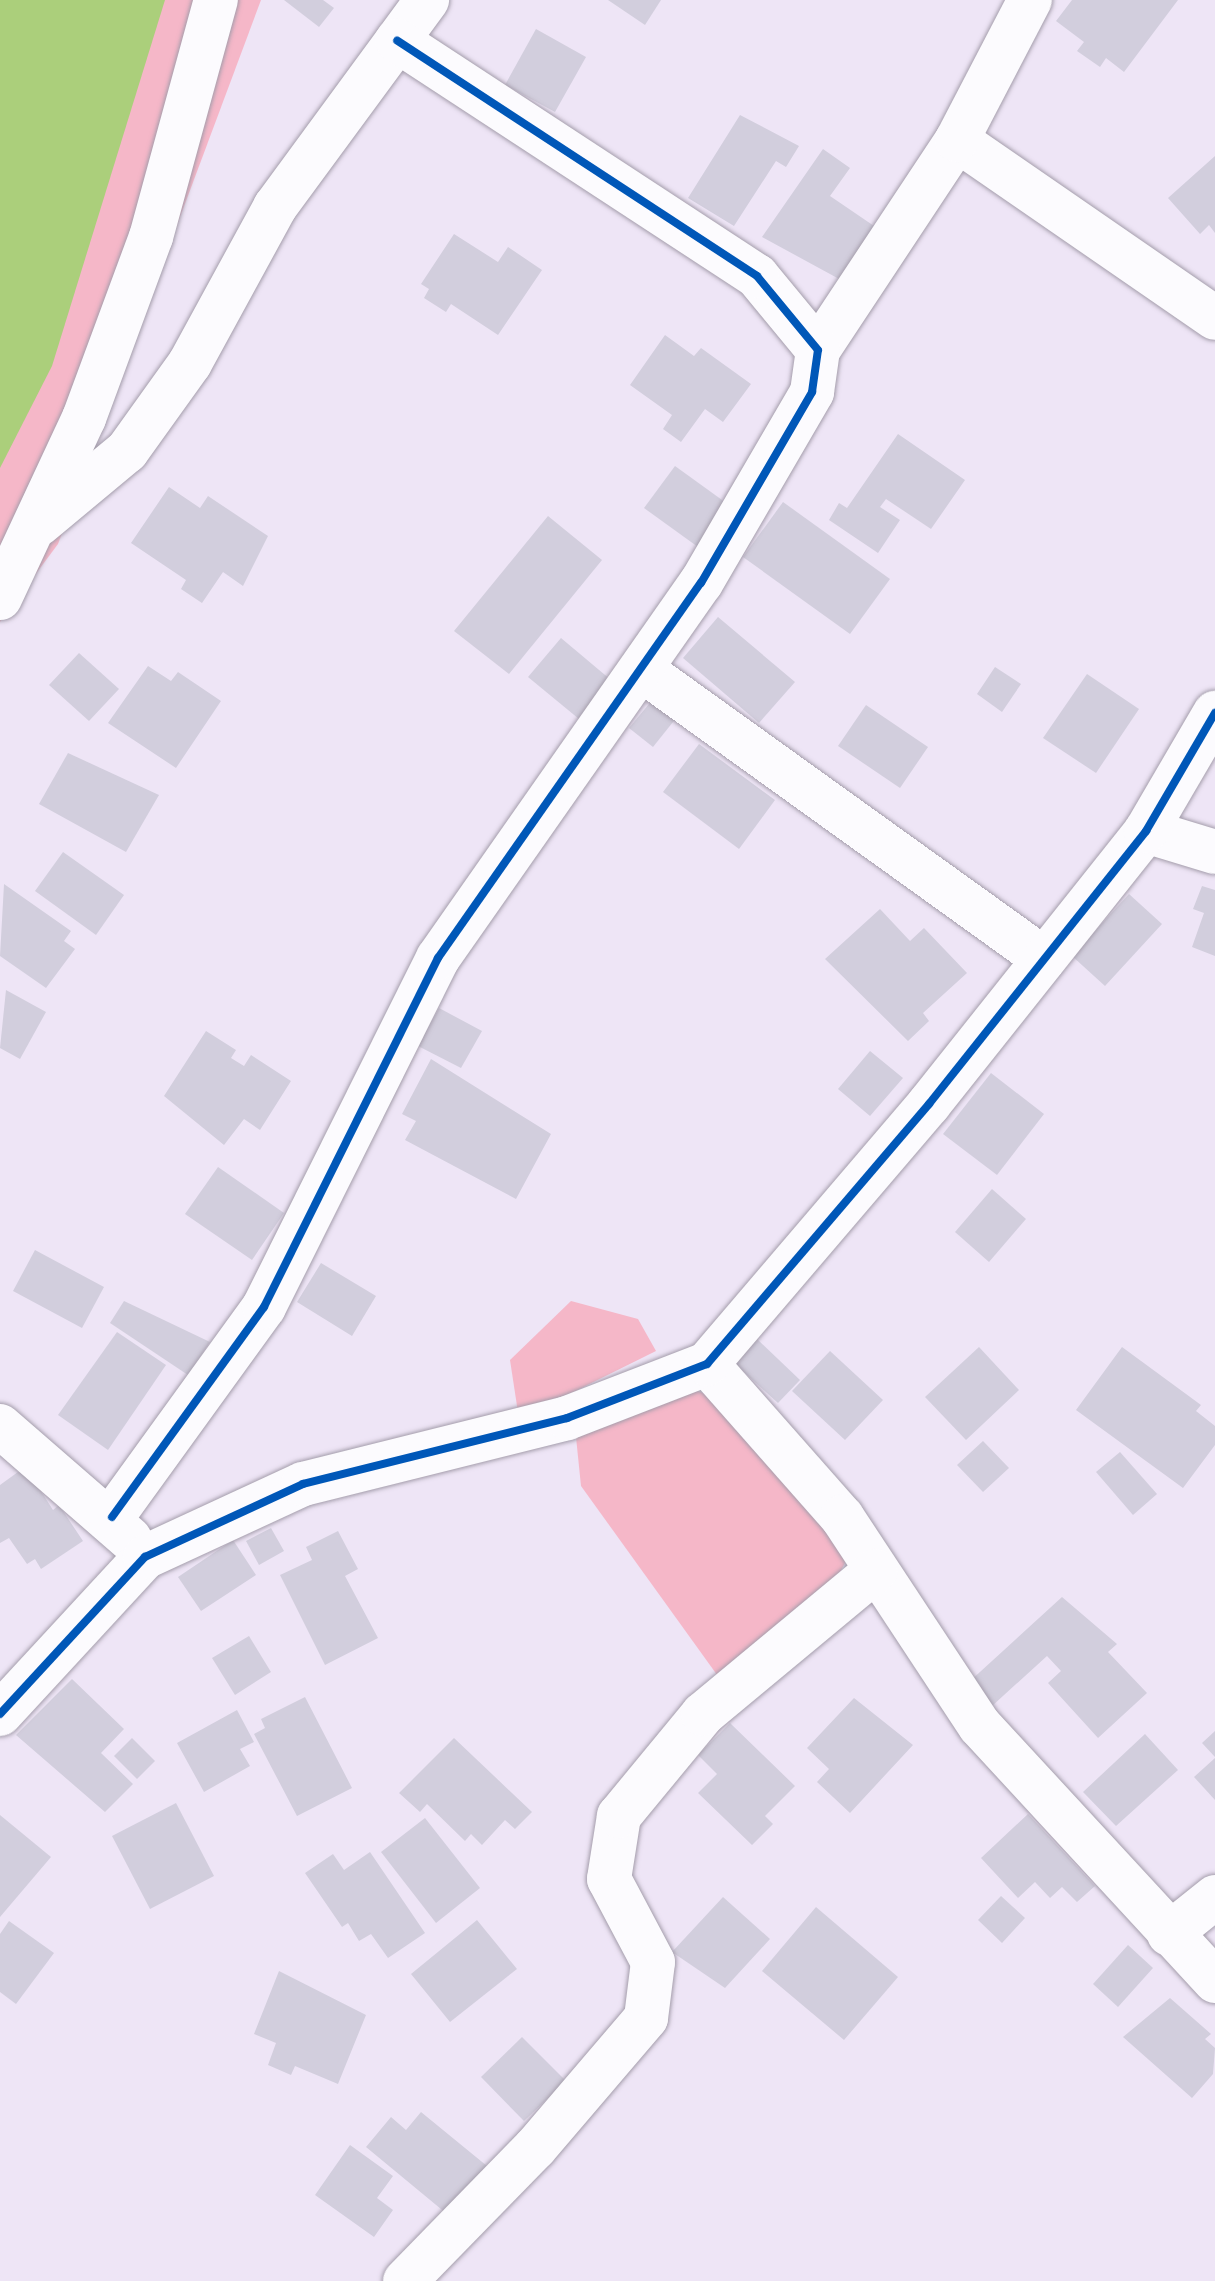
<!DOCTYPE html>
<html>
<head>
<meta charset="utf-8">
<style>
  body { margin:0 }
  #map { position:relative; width:1215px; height:2281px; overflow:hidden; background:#eee5f6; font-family:Overpass,sans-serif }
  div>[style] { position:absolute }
  .green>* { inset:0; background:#f5b7c8 }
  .water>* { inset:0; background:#abcf7b }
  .building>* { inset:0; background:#d2cedd }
  .roads { filter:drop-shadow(0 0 2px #a49dab) drop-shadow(0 0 2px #a49dab) }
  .minor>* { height:44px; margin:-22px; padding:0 22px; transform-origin:22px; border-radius:22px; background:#fcfbfe }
  .major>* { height:44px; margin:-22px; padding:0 22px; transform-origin:22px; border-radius:22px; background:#fcfbfe }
  .cycleway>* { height:8px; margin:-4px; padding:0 4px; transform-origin:4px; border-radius:4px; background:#0057b8 }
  span { translate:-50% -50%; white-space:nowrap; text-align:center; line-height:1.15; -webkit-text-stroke:7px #f8f0ff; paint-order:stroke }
</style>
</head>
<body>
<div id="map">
  <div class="green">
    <div style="clip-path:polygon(0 0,261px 0,58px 544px,0 622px)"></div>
    <div style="clip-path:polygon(571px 1301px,638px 1319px,656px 1351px,519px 1419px,510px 1360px)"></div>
    <div style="clip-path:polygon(693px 1390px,714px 1396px,799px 1488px,846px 1561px,827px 1596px,720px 1679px,581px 1486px,576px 1437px)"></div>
  </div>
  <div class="water">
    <div style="clip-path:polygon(0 0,165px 0,52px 366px,0 468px)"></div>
  </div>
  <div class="building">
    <div style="clip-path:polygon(284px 0,323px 0,334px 8px,319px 27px)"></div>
    <div style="clip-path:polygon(608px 0,661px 0,645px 25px)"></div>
    <div style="clip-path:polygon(1072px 0,1178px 0,1124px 72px,1106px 58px,1100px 67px,1077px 51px,1084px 42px,1056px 21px)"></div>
    <div style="clip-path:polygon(536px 29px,586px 57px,555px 112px,505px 85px)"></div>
    <div style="clip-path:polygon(740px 115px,799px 146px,786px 167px,776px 161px,734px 226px,688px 198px)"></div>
    <div style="clip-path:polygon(823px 149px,850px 168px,830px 196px,877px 228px,841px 280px,762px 237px)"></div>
    <div style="clip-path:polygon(1215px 156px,1215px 233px,1209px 225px,1200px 234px,1168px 198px)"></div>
    <div style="clip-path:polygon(454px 234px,498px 262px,508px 247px,542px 270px,498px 335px,451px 304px,446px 312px,424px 298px,429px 289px,421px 284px)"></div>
    <div style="clip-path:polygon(665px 335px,694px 356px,701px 348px,751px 384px,723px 422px,705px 409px,681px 442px,663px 429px,672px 415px,630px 385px)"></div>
    <div style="clip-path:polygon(898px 434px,965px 480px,931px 529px,886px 499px,880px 507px,900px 520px,878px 553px,829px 520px,839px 503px,847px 508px)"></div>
    <div style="clip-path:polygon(675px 466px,729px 505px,698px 547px,644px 508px)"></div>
    <div style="clip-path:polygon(169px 487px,200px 508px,208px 496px,268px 536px,243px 586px,223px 572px,202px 603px,181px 589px,186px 580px,131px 543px)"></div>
    <div style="clip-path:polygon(783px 502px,890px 579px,850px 634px,743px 557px)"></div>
    <div style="clip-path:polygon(548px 516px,602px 560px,509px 674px,454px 631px)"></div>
    <div style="clip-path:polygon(718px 617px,795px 682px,759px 723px,683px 658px)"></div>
    <div style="clip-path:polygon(561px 638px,611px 680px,579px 719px,528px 677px)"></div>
    <div style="clip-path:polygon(79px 653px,119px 689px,89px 721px,49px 685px)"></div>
    <div style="clip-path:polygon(148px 666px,171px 681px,178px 672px,221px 701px,176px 768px,108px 723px)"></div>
    <div style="clip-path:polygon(995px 667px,1021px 684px,1002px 712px,977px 694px)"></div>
    <div style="clip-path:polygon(1087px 674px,1139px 709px,1096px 773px,1043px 738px)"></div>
    <div style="clip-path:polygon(654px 698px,677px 717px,653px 747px,629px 728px)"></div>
    <div style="clip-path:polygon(866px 705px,928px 747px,900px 788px,838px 746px)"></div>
    <div style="clip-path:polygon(699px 744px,775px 800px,739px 849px,663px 792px)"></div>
    <div style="clip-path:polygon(68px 753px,159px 795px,126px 852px,39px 804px)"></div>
    <div style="clip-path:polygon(63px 852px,124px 895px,96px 935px,35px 891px)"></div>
    <div style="clip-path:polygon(4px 884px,71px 931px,64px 941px,75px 949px,46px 988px,0 956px)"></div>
    <div style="clip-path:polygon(1202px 886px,1215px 890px,1215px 956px,1192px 947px,1204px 913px,1193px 909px)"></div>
    <div style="clip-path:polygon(1129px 894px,1162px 924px,1105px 986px,1072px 956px)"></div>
    <div style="clip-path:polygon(880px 909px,910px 941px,924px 928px,967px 973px,923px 1013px,929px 1021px,908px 1041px,825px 959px)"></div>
    <div style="clip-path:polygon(6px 990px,46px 1012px,20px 1059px,0 1048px)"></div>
    <div style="clip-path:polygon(439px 1008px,482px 1031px,461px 1068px,418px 1046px)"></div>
    <div style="clip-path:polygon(206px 1031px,236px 1050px,231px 1058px,244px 1066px,251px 1055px,291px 1081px,260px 1130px,244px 1119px,224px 1145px,164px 1096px)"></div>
    <div style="clip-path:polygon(870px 1051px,903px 1078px,870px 1116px,838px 1089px)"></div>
    <div style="clip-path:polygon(431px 1059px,551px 1134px,516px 1199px,405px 1140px,416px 1121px,402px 1114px)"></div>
    <div style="clip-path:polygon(991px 1073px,1044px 1114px,997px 1175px,943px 1134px)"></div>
    <div style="clip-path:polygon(218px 1167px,284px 1213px,252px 1260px,185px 1214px)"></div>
    <div style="clip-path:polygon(992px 1189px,1026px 1219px,989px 1262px,955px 1232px)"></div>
    <div style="clip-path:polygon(35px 1250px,104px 1287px,82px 1328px,13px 1291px)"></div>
    <div style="clip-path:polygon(321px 1263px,376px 1296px,352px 1336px,297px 1302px)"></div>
    <div style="clip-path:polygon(124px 1301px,210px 1342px,188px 1375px,110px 1323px)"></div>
    <div style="clip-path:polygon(117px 1332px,166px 1365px,108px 1450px,58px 1415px)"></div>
    <div style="clip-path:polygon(757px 1339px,800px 1380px,778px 1403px,734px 1363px)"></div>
    <div style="clip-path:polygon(979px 1347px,1019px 1390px,966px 1440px,925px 1397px)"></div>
    <div style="clip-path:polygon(1122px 1347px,1201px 1405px,1196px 1411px,1215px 1426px,1215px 1445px,1183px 1488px,1076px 1410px)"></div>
    <div style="clip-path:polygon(830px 1351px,883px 1400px,845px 1440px,792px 1391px)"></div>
    <div style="clip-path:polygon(983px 1441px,1009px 1468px,983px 1492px,957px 1465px)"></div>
    <div style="clip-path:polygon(1120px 1452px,1157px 1494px,1133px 1515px,1096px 1472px)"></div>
    <div style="clip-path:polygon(18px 1472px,30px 1474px,53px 1510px,59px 1505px,83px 1541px,41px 1569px,35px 1559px,27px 1564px,9px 1538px,0 1543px,0 1485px)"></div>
    <div style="clip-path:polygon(271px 1528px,284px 1551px,259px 1565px,246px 1541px)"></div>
    <div style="clip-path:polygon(338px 1531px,358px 1569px,345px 1576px,378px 1638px,325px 1665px,280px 1575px,312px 1560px,306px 1547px)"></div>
    <div style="clip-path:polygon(233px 1540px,256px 1575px,201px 1611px,178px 1577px)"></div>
    <div style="clip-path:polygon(1062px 1597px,1117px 1644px,1108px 1652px,1147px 1693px,1098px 1738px,1048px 1683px,1061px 1671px,1047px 1656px,992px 1706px,969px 1682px)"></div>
    <div style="clip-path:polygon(249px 1636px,271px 1672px,235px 1695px,212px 1658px)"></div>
    <div style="clip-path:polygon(72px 1679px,124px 1729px,101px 1753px,133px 1784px,105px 1812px,16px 1735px)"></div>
    <div style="clip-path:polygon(305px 1697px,352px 1788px,297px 1816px,254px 1734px,265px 1728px,261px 1719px)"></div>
    <div style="clip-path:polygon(854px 1698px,913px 1745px,850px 1813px,817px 1782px,829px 1769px,807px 1748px)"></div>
    <div style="clip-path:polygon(237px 1710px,254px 1742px,240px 1749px,250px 1766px,204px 1792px,177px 1743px)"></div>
    <div style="clip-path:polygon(730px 1723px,795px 1786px,765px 1816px,773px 1824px,752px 1845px,698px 1793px,717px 1774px,698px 1755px)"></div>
    <div style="clip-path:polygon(1215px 1731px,1215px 1757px,1202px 1743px)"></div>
    <div style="clip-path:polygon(1145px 1734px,1178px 1770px,1116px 1826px,1083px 1792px)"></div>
    <div style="clip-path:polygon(132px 1738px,155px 1761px,137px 1779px,114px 1756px)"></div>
    <div style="clip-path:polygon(454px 1738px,532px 1812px,515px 1829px,505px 1820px,482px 1845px,471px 1834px,465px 1841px,427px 1804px,420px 1812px,399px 1793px)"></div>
    <div style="clip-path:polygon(1215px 1758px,1215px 1800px,1194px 1777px)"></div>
    <div style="clip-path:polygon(176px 1803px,214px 1876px,150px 1909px,112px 1836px)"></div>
    <div style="clip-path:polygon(1028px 1814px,1095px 1886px,1077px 1902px,1062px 1887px,1050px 1898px,1035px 1882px,1018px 1898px,981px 1858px)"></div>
    <div style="clip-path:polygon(0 1815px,51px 1857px,0 1917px)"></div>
    <div style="clip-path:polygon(425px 1818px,480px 1888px,436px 1923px,381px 1852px)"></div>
    <div style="clip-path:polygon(370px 1852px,425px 1933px,388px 1958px,371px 1934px,359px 1941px,348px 1923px,342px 1927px,305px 1873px,333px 1854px,344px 1870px)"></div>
    <div style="clip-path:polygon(1001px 1896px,1025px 1918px,1002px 1943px,978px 1920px)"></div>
    <div style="clip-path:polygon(723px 1897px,770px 1939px,725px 1988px,672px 1952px)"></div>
    <div style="clip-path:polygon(816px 1907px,898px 1977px,844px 2040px,762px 1971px)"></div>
    <div style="clip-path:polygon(477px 1920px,517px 1969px,450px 2022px,411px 1974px)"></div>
    <div style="clip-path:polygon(9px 1921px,54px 1953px,16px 2004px,0 1992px,0 1934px)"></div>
    <div style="clip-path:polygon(1128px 1945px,1153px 1968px,1118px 2007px,1093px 1984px)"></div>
    <div style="clip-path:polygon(279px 1971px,366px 2015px,338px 2084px,295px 2066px,291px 2075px,268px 2065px,276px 2043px,254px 2034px)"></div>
    <div style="clip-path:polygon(1170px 1998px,1211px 2034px,1205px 2039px,1215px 2048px,1213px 2074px,1192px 2098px,1123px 2037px)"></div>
    <div style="clip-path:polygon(522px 2037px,566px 2081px,524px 2121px,481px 2077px)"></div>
    <div style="clip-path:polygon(421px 2112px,487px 2166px,447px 2214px,366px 2147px,391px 2117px,406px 2130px)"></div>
    <div style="clip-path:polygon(350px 2145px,393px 2176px,377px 2198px,393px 2210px,374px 2237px,315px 2195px)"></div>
  </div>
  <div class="roads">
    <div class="minor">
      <div style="left:957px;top:140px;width:313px;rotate:34.6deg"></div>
      <div style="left:818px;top:350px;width:252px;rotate:-56.5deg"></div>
      <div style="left:957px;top:140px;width:158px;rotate:-62.5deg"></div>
      <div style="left:39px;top:524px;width:114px;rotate:-39.7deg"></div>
      <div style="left:127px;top:451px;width:108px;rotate:-54.4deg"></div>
      <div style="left:190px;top:363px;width:178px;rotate:-61.4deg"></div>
      <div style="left:275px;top:207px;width:257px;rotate:-53.7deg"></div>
      <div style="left:642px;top:670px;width:495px;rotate:35.7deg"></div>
      <div style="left:1146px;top:831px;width:72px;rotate:16.9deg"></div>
      <div style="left:707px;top:1364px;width:204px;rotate:48.6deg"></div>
      <div style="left:842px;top:1517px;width:250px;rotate:56.6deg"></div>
      <div style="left:980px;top:1726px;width:347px;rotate:47.3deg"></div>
      <div style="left:0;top:1426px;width:172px;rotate:41deg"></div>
      <div style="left:112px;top:1517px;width:259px;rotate:-54.1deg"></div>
      <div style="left:264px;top:1307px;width:390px;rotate:-63.5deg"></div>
      <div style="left:438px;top:958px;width:458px;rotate:-55deg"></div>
      <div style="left:701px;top:583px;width:221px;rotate:-59.8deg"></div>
      <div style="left:812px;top:392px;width:42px;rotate:-81.9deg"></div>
      <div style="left:818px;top:350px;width:96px;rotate:-129.5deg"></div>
      <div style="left:757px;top:276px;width:430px;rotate:-146.8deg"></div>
      <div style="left:0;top:1714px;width:214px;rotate:-47.3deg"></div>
      <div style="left:145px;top:1557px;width:174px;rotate:-24.8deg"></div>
      <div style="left:303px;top:1484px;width:272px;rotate:-14deg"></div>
      <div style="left:567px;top:1418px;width:150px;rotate:-21.1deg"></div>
      <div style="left:707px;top:1364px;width:342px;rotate:-49.5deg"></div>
      <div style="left:929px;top:1104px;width:349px;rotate:-51.5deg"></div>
      <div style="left:1146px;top:831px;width:137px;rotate:-59.7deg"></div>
      <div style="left:1169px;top:1934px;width:59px;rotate:-38.8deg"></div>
      <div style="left:405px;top:2281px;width:186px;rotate:-45.7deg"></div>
      <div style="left:535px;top:2148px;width:171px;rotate:-49.5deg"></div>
      <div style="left:646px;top:2018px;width:56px;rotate:-82.9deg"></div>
      <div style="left:653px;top:1962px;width:94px;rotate:-117.9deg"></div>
      <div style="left:609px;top:1879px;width:64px;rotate:-81deg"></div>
      <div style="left:619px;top:1816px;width:132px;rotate:-50.5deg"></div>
      <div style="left:703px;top:1714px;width:224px;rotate:-39.7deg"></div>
    </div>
    <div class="major">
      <div style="left:0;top:598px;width:199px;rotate:-65deg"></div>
      <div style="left:84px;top:418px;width:193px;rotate:-69.7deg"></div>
      <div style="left:151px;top:237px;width:246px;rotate:-74.7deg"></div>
    </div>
  </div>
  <div class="cycleway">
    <div style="left:112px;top:1517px;width:259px;rotate:-54.1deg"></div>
    <div style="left:264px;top:1307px;width:390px;rotate:-63.5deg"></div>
    <div style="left:438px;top:958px;width:458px;rotate:-55deg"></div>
    <div style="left:701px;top:583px;width:221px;rotate:-59.8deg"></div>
    <div style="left:812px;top:392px;width:42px;rotate:-81.9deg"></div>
    <div style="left:818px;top:350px;width:96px;rotate:-129.5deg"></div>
    <div style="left:757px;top:276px;width:430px;rotate:-146.8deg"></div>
    <div style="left:0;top:1714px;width:214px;rotate:-47.3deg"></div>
    <div style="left:145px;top:1557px;width:174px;rotate:-24.8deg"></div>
    <div style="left:303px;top:1484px;width:272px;rotate:-14deg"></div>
    <div style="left:567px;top:1418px;width:150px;rotate:-21.1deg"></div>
    <div style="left:707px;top:1364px;width:342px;rotate:-49.5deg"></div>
    <div style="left:929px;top:1104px;width:349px;rotate:-51.5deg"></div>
    <div style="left:1146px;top:831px;width:137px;rotate:-59.7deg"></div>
  </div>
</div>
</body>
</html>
